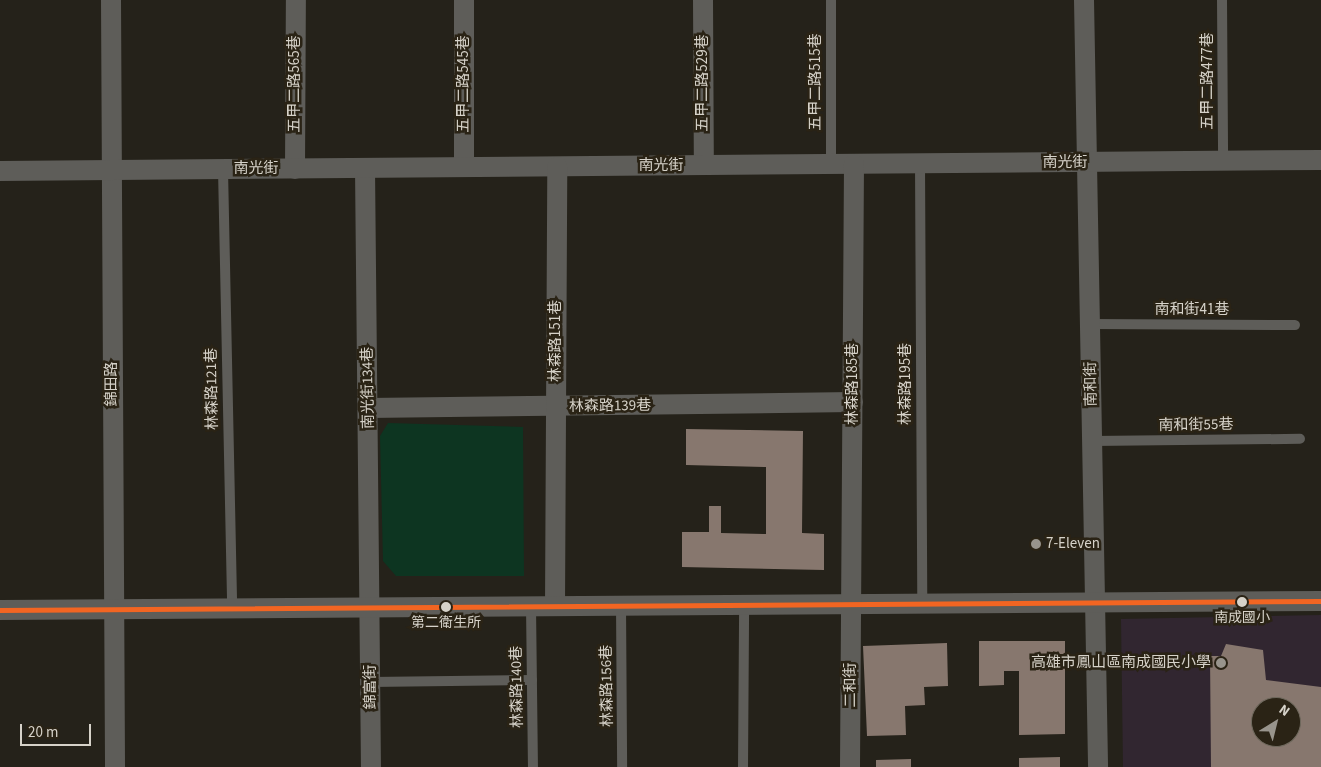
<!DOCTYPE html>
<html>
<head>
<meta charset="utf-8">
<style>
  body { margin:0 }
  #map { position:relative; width:1321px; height:767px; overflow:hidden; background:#25221a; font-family:"Source Sans 3","Noto Sans TC",sans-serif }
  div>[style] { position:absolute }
  .education>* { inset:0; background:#312630 }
  .green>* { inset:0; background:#0d3521 }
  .building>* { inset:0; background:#87776e }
  .lane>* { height:10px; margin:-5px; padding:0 5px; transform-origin:5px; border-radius:5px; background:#5e5d59 }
  .street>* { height:20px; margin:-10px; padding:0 10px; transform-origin:10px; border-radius:10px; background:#5e5d59 }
  .bus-1>* { height:5px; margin:-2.5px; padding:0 2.5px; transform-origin:2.5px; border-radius:2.5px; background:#f26522 }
  .dots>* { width:14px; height:14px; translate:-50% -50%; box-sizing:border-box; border:2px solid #2a2315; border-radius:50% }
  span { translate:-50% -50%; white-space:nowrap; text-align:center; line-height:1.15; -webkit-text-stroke:5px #2a2315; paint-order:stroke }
  .bus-label { font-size:14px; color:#d6d2c9 }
  .street-label { font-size:15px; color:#d6d2c9 }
  .poi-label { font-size:15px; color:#d6d2c9 }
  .left { translate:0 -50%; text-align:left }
  .right { translate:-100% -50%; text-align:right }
  .north { position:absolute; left:1251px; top:697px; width:50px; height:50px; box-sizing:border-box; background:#2a2315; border:1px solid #6f695d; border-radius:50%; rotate:36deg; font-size:14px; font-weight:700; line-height:20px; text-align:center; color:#d6d2c9 }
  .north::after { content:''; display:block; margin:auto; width:18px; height:22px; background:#98948c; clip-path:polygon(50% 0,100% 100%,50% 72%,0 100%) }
  .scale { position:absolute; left:20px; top:724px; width:71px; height:22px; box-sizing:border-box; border:2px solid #d6d2c9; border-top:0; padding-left:6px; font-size:15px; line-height:18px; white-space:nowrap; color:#d6d2c9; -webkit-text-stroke:4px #2a2315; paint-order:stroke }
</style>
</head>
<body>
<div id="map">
  <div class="education">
    <div style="clip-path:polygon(evenodd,1321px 615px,1321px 767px,1123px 767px,1121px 619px,1321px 615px,1261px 707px,1291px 707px,1291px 737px,1261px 737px,1261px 707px)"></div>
  </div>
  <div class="green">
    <div style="clip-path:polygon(388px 423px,523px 427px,524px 576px,396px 576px,383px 561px,380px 436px)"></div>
  </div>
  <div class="building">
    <div style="clip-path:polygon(686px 429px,803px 431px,802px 533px,824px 534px,824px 570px,682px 567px,682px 532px,709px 532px,709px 506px,721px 506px,721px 533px,766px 534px,766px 467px,686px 465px)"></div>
    <div style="clip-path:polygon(979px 641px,1065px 641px,1065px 734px,1019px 735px,1019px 671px,1004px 671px,1004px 685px,979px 686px)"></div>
    <div style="clip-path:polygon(947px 643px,948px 686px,924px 687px,925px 705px,905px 706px,906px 735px,867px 736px,863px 646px)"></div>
    <div style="clip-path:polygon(evenodd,1226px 644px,1263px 650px,1266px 680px,1321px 687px,1321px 767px,1211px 767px,1210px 656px,1221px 656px,1226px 644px,1261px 707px,1291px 707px,1291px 737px,1261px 737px,1261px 707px)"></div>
    <div style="clip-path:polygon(1060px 757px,1060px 767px,1019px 767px,1019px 758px)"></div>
    <div style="clip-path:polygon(911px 759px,911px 767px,876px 767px,876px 760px)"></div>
  </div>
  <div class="lane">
    <div style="left:831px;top:0;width:164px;rotate:90deg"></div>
    <div style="left:1222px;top:0;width:161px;rotate:89.6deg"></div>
    <div style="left:920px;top:164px;width:439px;rotate:89.7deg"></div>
    <div style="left:223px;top:169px;width:439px;rotate:88.8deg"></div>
    <div style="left:1090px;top:324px;width:205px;rotate:0.3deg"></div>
    <div style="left:1092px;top:441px;width:208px;rotate:-0.6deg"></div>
    <div style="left:621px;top:605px;width:162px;rotate:89.6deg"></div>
    <div style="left:531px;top:606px;width:161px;rotate:89.3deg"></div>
    <div style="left:371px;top:682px;width:161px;rotate:-0.7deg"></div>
    <div style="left:743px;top:767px;width:162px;rotate:-89.6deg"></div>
  </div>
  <div class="street">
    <div style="left:111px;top:0;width:767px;rotate:89.7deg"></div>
    <div style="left:464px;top:0;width:167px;rotate:90deg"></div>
    <div style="left:703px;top:0;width:165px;rotate:89.7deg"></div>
    <div style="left:1084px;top:0;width:767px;rotate:88.95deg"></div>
    <div style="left:365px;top:168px;width:599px;rotate:89.43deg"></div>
    <div style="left:295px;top:169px;width:169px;rotate:-89.7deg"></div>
    <div style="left:0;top:171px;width:1321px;rotate:-0.48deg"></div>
    <div style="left:368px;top:408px;width:485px;rotate:-0.7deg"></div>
    <div style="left:555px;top:606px;width:439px;rotate:-89.7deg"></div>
    <div style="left:0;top:610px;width:1321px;rotate:-0.39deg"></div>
    <div style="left:850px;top:767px;width:603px;rotate:-89.62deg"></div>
  </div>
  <div class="bus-1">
    <div style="left:0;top:610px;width:1321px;rotate:-0.39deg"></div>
  </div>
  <div class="dots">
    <div style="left:1036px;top:544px;background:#98948c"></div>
    <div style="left:1242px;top:602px;background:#d6d2c9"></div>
    <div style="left:446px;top:607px;background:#d6d2c9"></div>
    <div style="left:1221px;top:663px;background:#98948c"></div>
  </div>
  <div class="bus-label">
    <span style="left:1242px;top:618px">南成國小</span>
    <span style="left:446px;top:623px">第二衛生所</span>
  </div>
  <div class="street-label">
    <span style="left:1208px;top:81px;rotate:-90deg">五甲二路477巷</span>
    <span style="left:816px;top:82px;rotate:-90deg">五甲二路515巷</span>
    <span style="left:703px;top:83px;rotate:-90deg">五甲二路529巷</span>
    <span style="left:295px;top:84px;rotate:-90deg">五甲二路565巷</span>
    <span style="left:464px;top:84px;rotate:-90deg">五甲二路545巷</span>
    <span style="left:1065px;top:163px">南光街</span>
    <span style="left:661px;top:166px">南光街</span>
    <span style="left:256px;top:169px">南光街</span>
    <span style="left:1192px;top:310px">南和街41巷</span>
    <span style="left:556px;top:341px;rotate:-90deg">林森路151巷</span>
    <span style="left:112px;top:384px;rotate:-90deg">錦田路</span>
    <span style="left:853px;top:384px;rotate:-90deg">林森路185巷</span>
    <span style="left:906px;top:384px;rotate:-90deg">林森路195巷</span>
    <span style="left:1091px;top:384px;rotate:-91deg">南和街</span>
    <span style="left:368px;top:388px;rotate:-91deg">南光街134巷</span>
    <span style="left:212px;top:389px;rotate:-91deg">林森路121巷</span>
    <span style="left:610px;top:406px;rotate:-1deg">林森路139巷</span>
    <span style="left:1196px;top:425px;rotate:-1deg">南和街55巷</span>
    <span style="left:851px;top:685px;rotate:-90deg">二和街</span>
    <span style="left:607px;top:686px;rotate:-91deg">林森路156巷</span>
    <span style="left:371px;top:687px;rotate:-90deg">錦富街</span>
    <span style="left:517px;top:687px;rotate:-91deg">林森路140巷</span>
  </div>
  <div class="poi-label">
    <span class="left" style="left:1046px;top:544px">7-Eleven</span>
    <span class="right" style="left:1211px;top:663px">高雄市鳳山區南成國民小學</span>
  </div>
  <div class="north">N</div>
  <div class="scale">20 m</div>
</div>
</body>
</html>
